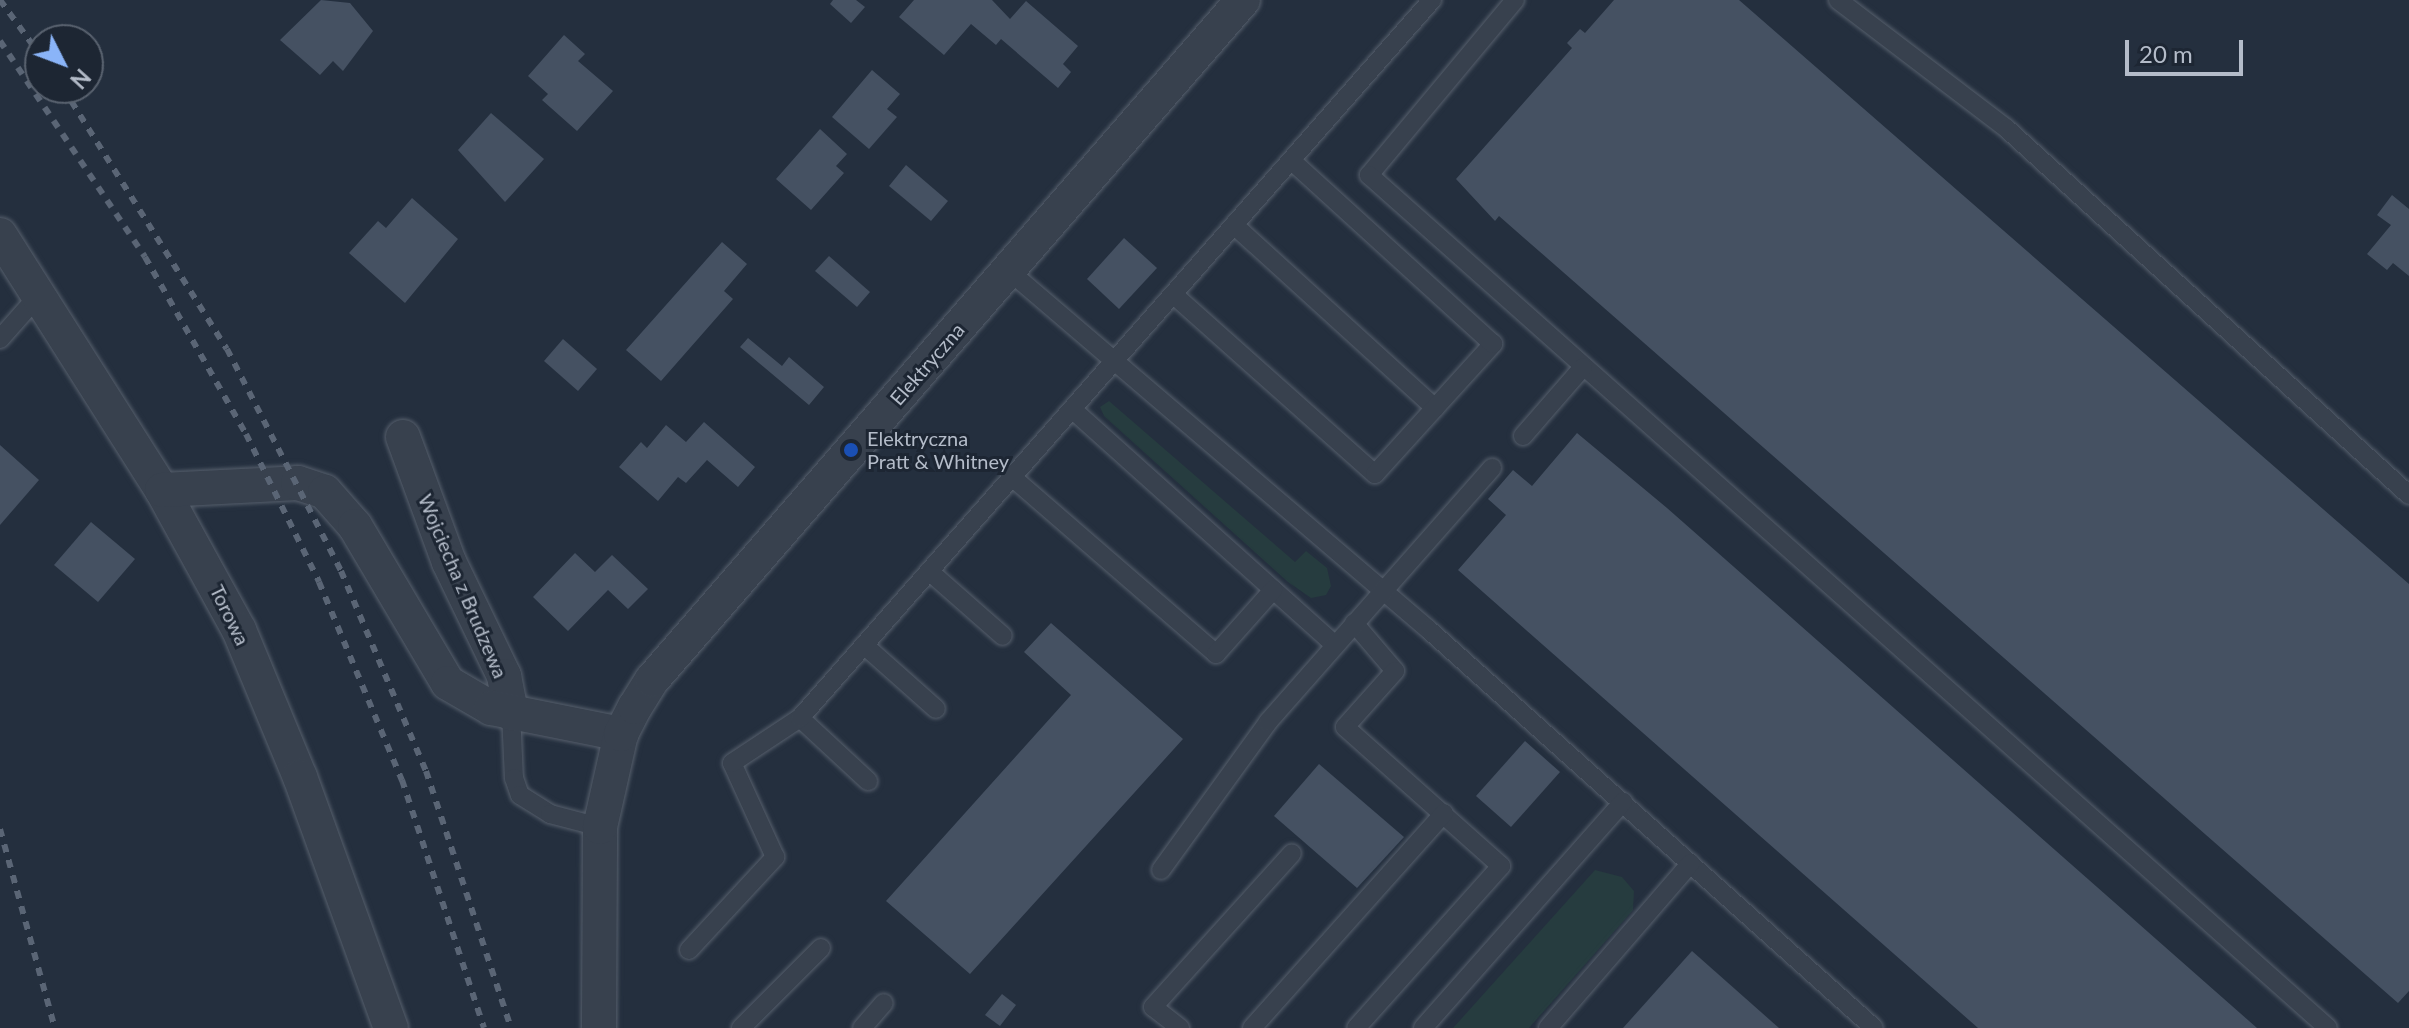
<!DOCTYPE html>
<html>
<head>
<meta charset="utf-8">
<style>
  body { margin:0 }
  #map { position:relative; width:2409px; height:1028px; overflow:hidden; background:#242f3e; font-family:Lato,sans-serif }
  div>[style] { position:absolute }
  .green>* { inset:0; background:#263c3f }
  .building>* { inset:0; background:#455162 }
  .roads { filter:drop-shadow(0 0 2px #565f6c) drop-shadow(0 0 2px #565f6c) }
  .lane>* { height:18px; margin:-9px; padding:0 9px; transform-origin:9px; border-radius:9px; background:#38414e }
  .street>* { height:34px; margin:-17px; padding:0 17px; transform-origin:17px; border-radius:17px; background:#38414e }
  .rail>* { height:6px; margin-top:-3px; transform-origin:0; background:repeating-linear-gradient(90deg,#5a6575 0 8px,transparent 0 16px) }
  .dots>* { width:22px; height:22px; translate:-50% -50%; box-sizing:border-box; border:4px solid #1d2633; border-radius:50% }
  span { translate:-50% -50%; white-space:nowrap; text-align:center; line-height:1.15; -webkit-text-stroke:6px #1d2633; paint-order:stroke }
  .street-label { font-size:20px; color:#b4bcc9 }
  .poi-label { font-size:20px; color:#b4bcc9 }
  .left { translate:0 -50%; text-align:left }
  .north { position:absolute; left:24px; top:24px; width:80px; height:80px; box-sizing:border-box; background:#1d2633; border:2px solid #59626f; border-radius:50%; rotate:132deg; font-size:22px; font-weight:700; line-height:32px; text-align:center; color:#b4bcc9 }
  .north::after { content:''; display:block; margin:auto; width:28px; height:36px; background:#8ab4f8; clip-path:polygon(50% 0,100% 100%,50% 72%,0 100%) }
  .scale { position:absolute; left:2125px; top:40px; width:118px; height:36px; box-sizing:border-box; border:4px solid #b4bcc9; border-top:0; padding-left:10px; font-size:24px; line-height:28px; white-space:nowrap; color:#b4bcc9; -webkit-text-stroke:6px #1d2633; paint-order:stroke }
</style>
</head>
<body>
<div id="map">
  <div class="green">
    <div style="clip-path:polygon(1109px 401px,1295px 562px,1306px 551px,1327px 568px,1331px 586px,1326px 595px,1311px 598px,1288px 582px,1104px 416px,1100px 407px)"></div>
    <div style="clip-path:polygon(1595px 870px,1622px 877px,1634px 891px,1633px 910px,1529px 1028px,1453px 1028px)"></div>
  </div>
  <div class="building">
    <div style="clip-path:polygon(321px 0,350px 3px,373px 31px,343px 71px,333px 61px,320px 75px,280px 40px)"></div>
    <div style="clip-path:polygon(833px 0,856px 0,865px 7px,851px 23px,830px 4px)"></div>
    <div style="clip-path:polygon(914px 0,992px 0,1010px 19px,1026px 1px,1078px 46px,1063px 64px,1071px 72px,1058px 88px,1001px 39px,996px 45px,971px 24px,944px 55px,899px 17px)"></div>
    <div style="clip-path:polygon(1614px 0,1739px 0,2409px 584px,2409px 991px,2398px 1003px,1499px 216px,1495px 221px,1456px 179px,1572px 48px,1567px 43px,1580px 29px,1585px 33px)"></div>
    <div style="clip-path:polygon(564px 35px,585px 54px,578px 61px,613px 91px,577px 131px,542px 100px,548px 94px,528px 76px)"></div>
    <div style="clip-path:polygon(872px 70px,900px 94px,887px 109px,897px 117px,869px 149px,832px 117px)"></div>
    <div style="clip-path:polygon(491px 113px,544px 159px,505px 202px,458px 150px)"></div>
    <div style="clip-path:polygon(820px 129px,847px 154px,836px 166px,844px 173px,811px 210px,776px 179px)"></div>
    <div style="clip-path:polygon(906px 165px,948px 201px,931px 221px,889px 186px)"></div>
    <div style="clip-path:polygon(2392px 195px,2409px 209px,2409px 276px,2393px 263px,2387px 270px,2367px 254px,2391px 225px,2377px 215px)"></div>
    <div style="clip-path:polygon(412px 198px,458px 239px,405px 303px,349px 253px,378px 221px,386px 228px)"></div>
    <div style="clip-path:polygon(1124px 238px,1157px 268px,1119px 309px,1087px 279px)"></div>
    <div style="clip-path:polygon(722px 242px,747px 264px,724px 291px,733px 299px,661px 381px,626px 350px)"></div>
    <div style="clip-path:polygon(829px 256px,870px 292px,857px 307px,815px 271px)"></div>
    <div style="clip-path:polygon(748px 338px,782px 366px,789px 357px,824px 387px,809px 405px,740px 347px)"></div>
    <div style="clip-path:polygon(563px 339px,597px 369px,578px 391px,544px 361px)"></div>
    <div style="clip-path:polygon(704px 422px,755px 467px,738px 487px,707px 460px,686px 483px,678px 477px,658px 501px,619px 467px,641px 442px,647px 448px,666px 425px,686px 442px)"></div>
    <div style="clip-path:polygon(1577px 433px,1667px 508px,2257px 1028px,1978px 1028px,1458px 570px,1506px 515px,1488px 499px,1513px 470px,1532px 486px)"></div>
    <div style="clip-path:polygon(0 445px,39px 480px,0 525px)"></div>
    <div style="clip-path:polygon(91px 522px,135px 559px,98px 602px,54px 565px)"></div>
    <div style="clip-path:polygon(575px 553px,595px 572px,612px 555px,648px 589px,628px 609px,608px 590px,568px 631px,533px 597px)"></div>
    <div style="clip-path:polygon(1051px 623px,1183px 739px,970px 974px,886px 901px,1071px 695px,1024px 652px)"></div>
    <div style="clip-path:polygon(1525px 741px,1560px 772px,1511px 827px,1476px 796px)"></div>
    <div style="clip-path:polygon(1319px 764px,1404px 837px,1357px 888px,1274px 816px)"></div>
    <div style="clip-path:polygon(1692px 951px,1779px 1028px,1623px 1028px)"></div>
    <div style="clip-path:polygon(1002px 994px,1016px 1005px,1000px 1026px,985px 1015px)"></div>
  </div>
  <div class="roads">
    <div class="lane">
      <div style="left:1515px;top:0;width:228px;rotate:129.8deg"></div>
      <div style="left:1369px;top:175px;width:1283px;rotate:41.65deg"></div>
      <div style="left:1838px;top:0;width:211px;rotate:37.3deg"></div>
      <div style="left:2006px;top:128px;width:545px;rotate:42.32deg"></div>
      <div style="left:1234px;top:225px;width:272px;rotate:42.3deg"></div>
      <div style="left:1008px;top:270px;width:553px;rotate:40.52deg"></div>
      <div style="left:1428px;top:629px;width:598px;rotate:41.82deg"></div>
      <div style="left:1174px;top:295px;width:269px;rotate:41.7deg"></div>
      <div style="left:1375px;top:474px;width:176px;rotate:-47.8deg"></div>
      <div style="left:1493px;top:344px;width:272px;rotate:-137.7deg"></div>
      <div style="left:0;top:339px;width:57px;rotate:-48.5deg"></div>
      <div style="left:1072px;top:409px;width:353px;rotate:41.9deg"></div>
      <div style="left:1523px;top:436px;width:91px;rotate:-49deg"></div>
      <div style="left:1012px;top:477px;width:270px;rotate:40.9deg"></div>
      <div style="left:1216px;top:654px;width:86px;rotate:-48.3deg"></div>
      <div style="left:929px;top:571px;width:98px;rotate:41.3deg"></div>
      <div style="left:1354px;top:623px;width:63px;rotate:49.5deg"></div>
      <div style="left:1395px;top:671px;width:75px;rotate:131.8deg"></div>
      <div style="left:1345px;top:727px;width:209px;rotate:41.7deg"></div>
      <div style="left:1501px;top:866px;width:217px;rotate:131.8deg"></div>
      <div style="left:864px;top:645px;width:96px;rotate:41.6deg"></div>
      <div style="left:511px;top:713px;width:65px;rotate:87.4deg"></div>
      <div style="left:514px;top:778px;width:18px;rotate:71deg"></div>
      <div style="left:520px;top:795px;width:36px;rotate:32deg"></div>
      <div style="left:550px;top:814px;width:52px;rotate:14.6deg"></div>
      <div style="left:800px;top:718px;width:93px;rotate:42.8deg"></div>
      <div style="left:1161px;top:870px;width:183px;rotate:-54.1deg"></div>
      <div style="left:1268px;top:722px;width:339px;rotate:-48.6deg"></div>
      <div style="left:689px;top:950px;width:127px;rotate:-47.2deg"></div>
      <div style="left:775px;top:857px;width:103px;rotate:-114.6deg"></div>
      <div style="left:732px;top:763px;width:82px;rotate:-33.5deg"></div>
      <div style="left:800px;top:718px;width:957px;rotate:-48.65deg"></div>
      <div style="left:741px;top:1028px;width:113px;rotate:-45deg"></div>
      <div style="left:862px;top:1028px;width:33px;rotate:-49deg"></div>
      <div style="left:1180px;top:1028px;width:34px;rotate:-142deg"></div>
      <div style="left:1153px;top:1007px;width:207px;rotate:-47.9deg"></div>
      <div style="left:1252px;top:1028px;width:288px;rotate:-48.2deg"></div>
      <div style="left:1423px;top:1028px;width:302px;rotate:-48.5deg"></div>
      <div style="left:1548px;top:1028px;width:218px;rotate:-49.1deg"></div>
    </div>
    <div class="street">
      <div style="left:0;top:235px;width:302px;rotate:57.6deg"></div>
      <div style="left:162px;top:490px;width:160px;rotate:61.2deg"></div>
      <div style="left:239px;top:630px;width:159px;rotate:67.5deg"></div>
      <div style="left:300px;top:777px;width:267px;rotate:70.1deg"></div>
      <div style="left:403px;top:437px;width:133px;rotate:69.8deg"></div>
      <div style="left:449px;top:562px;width:127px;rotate:64.2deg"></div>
      <div style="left:504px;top:676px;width:38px;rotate:79deg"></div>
      <div style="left:162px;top:490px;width:136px;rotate:-2.9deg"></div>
      <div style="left:298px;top:483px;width:28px;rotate:18deg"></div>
      <div style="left:325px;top:492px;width:45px;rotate:48.6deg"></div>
      <div style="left:355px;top:526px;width:182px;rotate:59.4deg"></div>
      <div style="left:448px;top:683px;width:50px;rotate:30.2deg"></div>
      <div style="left:491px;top:708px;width:133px;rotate:11.3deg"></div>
      <div style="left:599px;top:1028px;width:201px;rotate:-89.7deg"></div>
      <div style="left:600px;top:827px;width:95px;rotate:-77.3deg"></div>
      <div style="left:621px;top:734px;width:30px;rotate:-63deg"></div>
      <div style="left:635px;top:707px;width:32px;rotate:-58deg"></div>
      <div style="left:652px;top:680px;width:901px;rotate:-49.01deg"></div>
    </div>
  </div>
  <div class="rail">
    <div style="left:0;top:0;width:68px;rotate:54deg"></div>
    <div style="left:0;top:41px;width:260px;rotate:56.1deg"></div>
    <div style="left:145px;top:257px;width:204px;rotate:60.3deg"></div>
    <div style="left:246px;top:434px;width:165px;rotate:63.7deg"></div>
    <div style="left:319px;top:582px;width:215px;rotate:67.3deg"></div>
    <div style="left:402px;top:780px;width:261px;rotate:71.7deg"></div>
    <div style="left:63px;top:88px;width:308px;rotate:57.9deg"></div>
    <div style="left:227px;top:349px;width:250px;rotate:62.8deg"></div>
    <div style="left:341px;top:571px;width:217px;rotate:67deg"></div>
    <div style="left:426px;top:771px;width:271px;rotate:71.7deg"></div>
    <div style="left:0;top:829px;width:206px;rotate:74.6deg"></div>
  </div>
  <div class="dots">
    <div style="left:851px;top:450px;background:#1a4fb4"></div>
  </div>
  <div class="street-label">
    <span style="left:927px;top:364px;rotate:-49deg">Elektryczna</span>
    <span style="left:463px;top:586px;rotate:67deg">Wojciecha z Brudzewa</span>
    <span style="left:230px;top:615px;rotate:64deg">Torowa</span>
  </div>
  <div class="poi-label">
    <span class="left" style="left:867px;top:450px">Elektryczna<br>Pratt &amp; Whitney</span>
  </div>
  <div class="north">N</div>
  <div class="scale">20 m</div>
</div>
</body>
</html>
